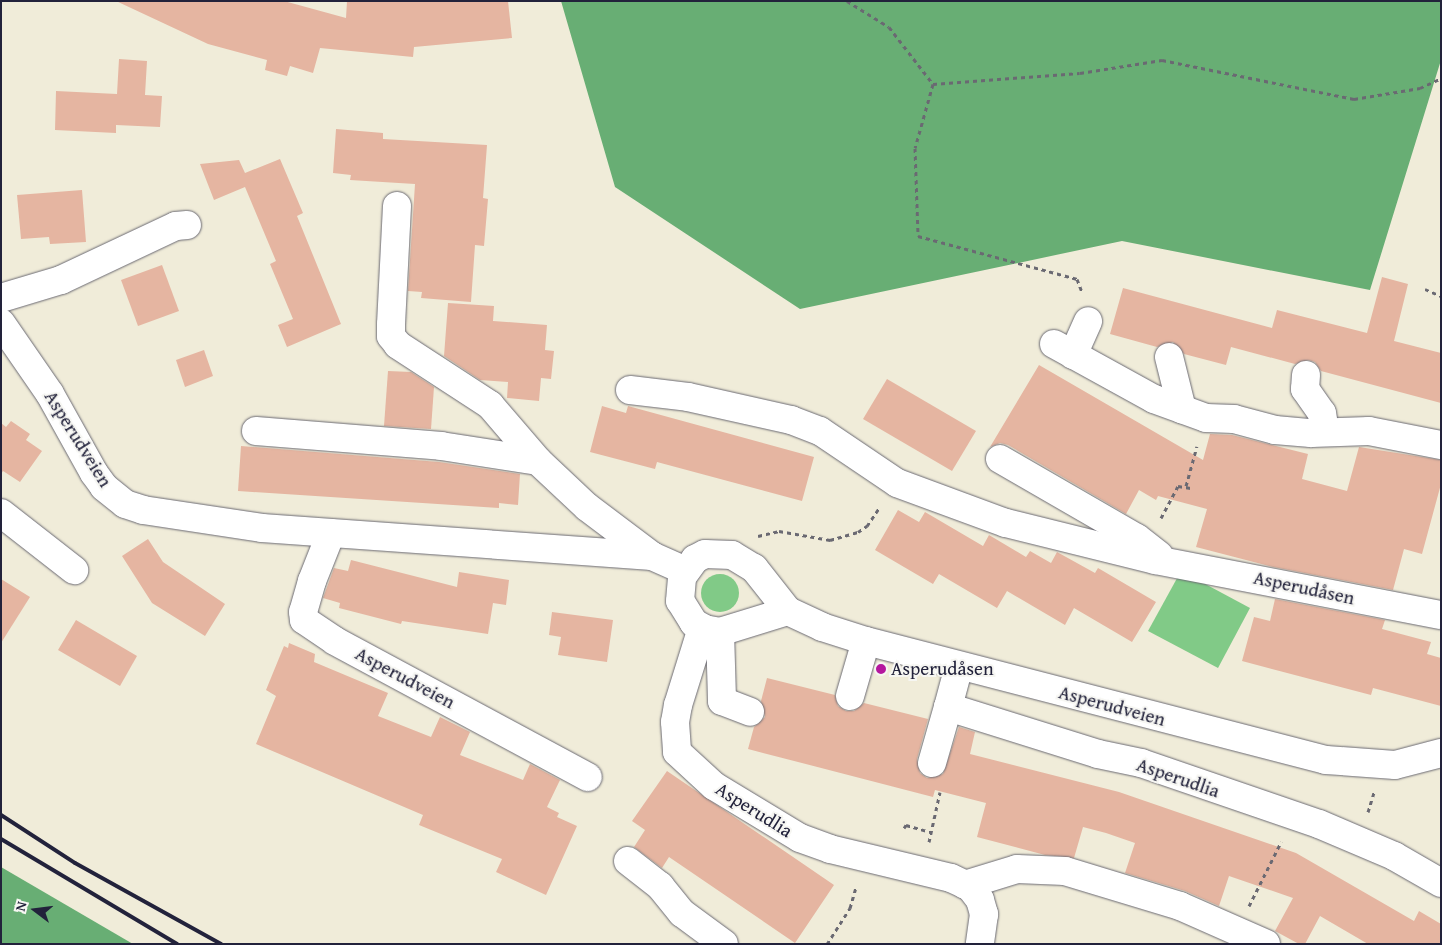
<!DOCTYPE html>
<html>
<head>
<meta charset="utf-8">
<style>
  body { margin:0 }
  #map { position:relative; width:1442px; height:945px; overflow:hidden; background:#f0ecd9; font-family:"Gentium Book Plus",serif }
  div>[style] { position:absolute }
  .green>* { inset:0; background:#81ca87 }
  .round { border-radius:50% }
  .forest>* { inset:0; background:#68ae74 }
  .building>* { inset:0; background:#e5b5a1 }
  .path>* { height:3px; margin-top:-1.5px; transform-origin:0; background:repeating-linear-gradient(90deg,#6a6972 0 4px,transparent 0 8px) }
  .roads { filter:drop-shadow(0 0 1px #6a6972) drop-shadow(0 0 1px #6a6972) }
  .minor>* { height:28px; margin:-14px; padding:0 14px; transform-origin:14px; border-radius:14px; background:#fff }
  .rail>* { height:4px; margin:-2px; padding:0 2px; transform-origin:2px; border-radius:2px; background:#22223b }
  .dots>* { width:14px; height:14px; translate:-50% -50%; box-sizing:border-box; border:2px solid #f6f6f2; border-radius:50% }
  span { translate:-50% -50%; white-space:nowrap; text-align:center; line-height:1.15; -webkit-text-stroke:4px #f6f6f2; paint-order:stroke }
  .street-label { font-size:19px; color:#22223b }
  .poi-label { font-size:19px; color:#22223b }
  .left { translate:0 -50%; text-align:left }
  .frame { position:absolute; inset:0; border:2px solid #22223b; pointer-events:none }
  .north { position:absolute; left:10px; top:885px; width:50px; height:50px; -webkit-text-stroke:4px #f6f6f2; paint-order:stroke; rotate:285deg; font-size:14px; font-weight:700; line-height:20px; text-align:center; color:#22223b }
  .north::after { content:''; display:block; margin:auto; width:18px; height:22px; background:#22223b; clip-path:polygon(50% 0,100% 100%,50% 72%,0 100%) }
</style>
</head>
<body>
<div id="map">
  <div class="green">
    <div style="clip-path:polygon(1181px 571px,1250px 608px,1218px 668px,1148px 631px)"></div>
    <div class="round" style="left:701px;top:574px;width:38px;height:38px"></div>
  </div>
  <div class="forest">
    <div style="clip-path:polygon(561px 1px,1441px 1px,1441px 60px,1370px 290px,1122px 241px,800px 309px,615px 187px)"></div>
    <div style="clip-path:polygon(1px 867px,133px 944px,1px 944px)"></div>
  </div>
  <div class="building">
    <div style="clip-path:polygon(116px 1px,284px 1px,346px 18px,347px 1px,508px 1px,512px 38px,414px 47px,413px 57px,320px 48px,313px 73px,290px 66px,287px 76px,265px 70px,267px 60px,208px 44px)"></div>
    <div style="clip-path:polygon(119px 59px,147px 61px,145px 95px,162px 96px,160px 127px,116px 125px,116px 133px,55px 130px,56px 91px,117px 94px)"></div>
    <div style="clip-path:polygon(336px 129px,383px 133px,383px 139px,487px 145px,483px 198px,488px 199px,484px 246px,475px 245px,471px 302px,421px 298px,422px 292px,408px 291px,415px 184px,350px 180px,351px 175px,333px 173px)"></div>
    <div style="clip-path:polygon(280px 159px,303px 213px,297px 216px,341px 324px,287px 347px,278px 325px,293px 319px,270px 264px,276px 261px,245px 187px,214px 200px,200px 164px,239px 160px,245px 173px)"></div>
    <div style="clip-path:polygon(82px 190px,86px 242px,50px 244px,49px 237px,21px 239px,17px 195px)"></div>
    <div style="clip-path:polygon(162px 265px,179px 311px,138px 326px,121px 280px)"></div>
    <div style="clip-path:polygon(1382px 277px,1408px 284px,1394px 341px,1441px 353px,1441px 403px,1321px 371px,1315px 362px,1308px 360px,1295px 364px,1231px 347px,1226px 365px,1184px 354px,1173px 342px,1157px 347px,1110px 334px,1123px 288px,1272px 328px,1277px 310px,1367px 333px)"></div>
    <div style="clip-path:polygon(448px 303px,494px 306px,493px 321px,547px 325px,545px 350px,554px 351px,551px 379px,541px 378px,539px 401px,507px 398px,508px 382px,480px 380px,444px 356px)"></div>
    <div style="clip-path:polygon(204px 350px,213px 376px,185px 387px,176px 360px)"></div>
    <div style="clip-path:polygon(1039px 365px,1203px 460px,1210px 434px,1232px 435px,1308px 454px,1302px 479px,1347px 491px,1359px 447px,1441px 460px,1441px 484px,1422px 554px,1404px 549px,1393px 590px,1273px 567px,1196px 547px,1207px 509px,1158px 496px,1156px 500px,1139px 490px,1126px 514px,1008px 445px,1000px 443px,990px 447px)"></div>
    <div style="clip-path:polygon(388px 371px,411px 372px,434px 387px,431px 429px,384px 426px)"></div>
    <div style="clip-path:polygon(887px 379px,976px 431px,952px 471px,863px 419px)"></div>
    <div style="clip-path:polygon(602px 406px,626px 413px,628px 406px,814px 457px,802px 501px,657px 462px,655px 469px,590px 452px)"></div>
    <div style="clip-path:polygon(11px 421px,30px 434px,26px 440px,42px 451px,20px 482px,3px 471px,1px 474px,1px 423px,6px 427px)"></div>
    <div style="clip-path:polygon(241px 446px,439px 462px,520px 474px,518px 505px,499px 503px,499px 508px,238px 491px)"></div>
    <div style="clip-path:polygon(898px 510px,919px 522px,925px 512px,983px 546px,989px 535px,1026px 557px,1030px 551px,1051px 563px,1057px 552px,1095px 573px,1098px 568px,1156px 602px,1132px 642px,1074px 608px,1065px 625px,1007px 591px,997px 608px,939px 574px,933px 584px,875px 550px)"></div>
    <div style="clip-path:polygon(148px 539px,163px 562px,225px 604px,205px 636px,152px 603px,122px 556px)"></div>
    <div style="clip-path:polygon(351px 560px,457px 587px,459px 572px,509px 580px,506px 605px,493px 603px,488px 634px,402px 621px,401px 624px,339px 608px,340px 603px,323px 598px,334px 568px,348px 571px)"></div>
    <div style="clip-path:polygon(1px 579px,30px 597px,1px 643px)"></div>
    <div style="clip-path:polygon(1275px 599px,1385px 620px,1382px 629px,1431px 642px,1427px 654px,1441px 658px,1441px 706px,1373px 688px,1371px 695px,1242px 661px,1254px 617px,1270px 621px)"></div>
    <div style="clip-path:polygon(552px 612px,613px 620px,607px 662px,558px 655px,561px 637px,549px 635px)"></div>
    <div style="clip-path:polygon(76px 620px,137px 656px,120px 686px,58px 650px)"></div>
    <div style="clip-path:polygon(289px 643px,315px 654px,314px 662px,388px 693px,378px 716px,431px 737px,440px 717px,470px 732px,460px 755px,523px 780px,530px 764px,560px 780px,547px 807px,559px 813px,557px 817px,577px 826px,546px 895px,496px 872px,502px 859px,419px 825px,423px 815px,256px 744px,276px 696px,266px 690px,284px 646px,288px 648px)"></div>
    <div style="clip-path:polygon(767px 678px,835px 695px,838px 706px,846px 711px,854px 711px,864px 703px,928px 719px,917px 759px,920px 773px,927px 778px,943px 774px,959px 727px,975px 732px,970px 754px,1119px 792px,1296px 853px,1414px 921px,1419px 911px,1441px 924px,1441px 944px,1368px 944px,1320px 916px,1305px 944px,1299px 944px,1275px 931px,1293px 898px,1229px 876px,1219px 906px,1185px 891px,1125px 873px,1135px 843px,1106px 833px,1083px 827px,1074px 858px,1045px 855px,977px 837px,986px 803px,935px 790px,933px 797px,748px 749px,754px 727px,765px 717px,761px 701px)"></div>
    <div style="clip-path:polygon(667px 771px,834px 885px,795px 943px,669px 857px,662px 868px,634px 847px,645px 830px,632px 821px)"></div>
  </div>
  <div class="path">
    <div style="left:847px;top:1px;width:49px;rotate:31.8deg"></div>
    <div style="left:889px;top:27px;width:72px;rotate:52.3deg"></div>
    <div style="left:933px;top:84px;width:147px;rotate:-4.3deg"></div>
    <div style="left:1080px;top:73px;width:83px;rotate:-9deg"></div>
    <div style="left:1162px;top:60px;width:196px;rotate:11.5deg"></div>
    <div style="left:1354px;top:99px;width:67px;rotate:-9.5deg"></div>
    <div style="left:1420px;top:88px;width:23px;rotate:-25deg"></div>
    <div style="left:933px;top:84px;width:66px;rotate:105.7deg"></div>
    <div style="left:915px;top:148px;width:88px;rotate:88deg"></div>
    <div style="left:918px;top:236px;width:165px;rotate:15.1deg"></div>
    <div style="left:1077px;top:279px;width:14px;rotate:69deg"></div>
    <div style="left:1425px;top:289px;width:17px;rotate:24deg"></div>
    <div style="left:1186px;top:486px;width:41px;rotate:-74.6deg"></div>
    <div style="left:1161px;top:518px;width:36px;rotate:-62deg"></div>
    <div style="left:1178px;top:486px;width:13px;rotate:9deg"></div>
    <div style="left:758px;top:536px;width:22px;rotate:-13deg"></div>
    <div style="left:779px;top:531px;width:52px;rotate:10deg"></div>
    <div style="left:830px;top:540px;width:29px;rotate:-16deg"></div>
    <div style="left:858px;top:532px;width:11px;rotate:-34deg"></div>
    <div style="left:867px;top:526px;width:23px;rotate:-56deg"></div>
    <div style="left:1368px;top:812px;width:21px;rotate:-73deg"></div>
    <div style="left:904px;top:828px;width:4px;rotate:-56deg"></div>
    <div style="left:906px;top:825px;width:26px;rotate:16deg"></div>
    <div style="left:929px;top:842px;width:51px;rotate:-77.6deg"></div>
    <div style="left:1249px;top:906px;width:72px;rotate:-63.4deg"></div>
    <div style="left:827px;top:944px;width:43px;rotate:-57.4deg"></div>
    <div style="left:850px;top:908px;width:22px;rotate:-74deg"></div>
  </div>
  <div class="roads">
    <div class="minor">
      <div style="left:397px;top:206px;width:119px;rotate:92.9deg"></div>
      <div style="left:391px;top:325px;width:11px;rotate:90deg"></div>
      <div style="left:391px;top:336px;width:11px;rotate:52deg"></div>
      <div style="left:398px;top:345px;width:110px;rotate:33.1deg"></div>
      <div style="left:490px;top:405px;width:74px;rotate:49.4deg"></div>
      <div style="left:538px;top:461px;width:67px;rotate:43.2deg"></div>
      <div style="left:587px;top:507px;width:81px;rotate:37deg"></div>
      <div style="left:1px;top:298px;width:63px;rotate:-16.7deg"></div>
      <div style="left:61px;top:280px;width:127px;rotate:-25.2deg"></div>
      <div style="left:176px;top:226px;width:11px;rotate:-5deg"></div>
      <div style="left:1px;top:323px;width:86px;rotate:55.4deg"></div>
      <div style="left:50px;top:394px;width:90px;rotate:60.9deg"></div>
      <div style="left:94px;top:473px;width:17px;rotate:54deg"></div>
      <div style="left:104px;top:487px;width:27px;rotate:39deg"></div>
      <div style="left:125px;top:504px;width:19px;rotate:18deg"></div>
      <div style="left:143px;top:510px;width:120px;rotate:8.6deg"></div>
      <div style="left:262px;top:528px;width:391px;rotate:4.1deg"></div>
      <div style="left:652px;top:556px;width:37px;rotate:24deg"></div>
      <div style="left:1054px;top:344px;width:114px;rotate:28.8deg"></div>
      <div style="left:1154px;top:399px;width:55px;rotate:20.1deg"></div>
      <div style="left:1206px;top:418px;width:28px;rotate:2deg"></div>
      <div style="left:1234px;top:419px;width:42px;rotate:15deg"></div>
      <div style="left:1275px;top:430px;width:36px;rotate:5deg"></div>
      <div style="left:1311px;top:433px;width:58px;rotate:-2deg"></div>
      <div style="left:1369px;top:431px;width:73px;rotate:11deg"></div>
      <div style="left:1073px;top:355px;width:37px;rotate:-66deg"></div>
      <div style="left:1169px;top:357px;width:54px;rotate:76deg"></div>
      <div style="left:1306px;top:375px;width:14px;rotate:94deg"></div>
      <div style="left:1305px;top:389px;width:29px;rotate:55deg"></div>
      <div style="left:1322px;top:413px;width:19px;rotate:81deg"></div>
      <div style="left:630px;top:390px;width:58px;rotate:6.9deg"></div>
      <div style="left:688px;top:397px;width:106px;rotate:12.6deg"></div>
      <div style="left:791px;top:420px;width:31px;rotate:21deg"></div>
      <div style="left:820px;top:431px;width:93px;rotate:34deg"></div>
      <div style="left:897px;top:483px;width:116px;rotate:20.2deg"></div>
      <div style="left:1006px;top:523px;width:154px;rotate:13.9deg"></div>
      <div style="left:1155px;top:560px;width:291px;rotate:10.9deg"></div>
      <div style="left:256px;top:431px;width:186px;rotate:4.6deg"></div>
      <div style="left:441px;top:446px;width:98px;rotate:8.8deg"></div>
      <div style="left:1000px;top:459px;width:158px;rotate:30deg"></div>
      <div style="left:1137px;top:538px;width:28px;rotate:38deg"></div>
      <div style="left:1px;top:513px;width:93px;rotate:38deg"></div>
      <div style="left:331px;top:533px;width:52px;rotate:111.6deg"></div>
      <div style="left:312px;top:581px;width:32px;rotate:106deg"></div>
      <div style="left:303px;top:612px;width:8px;rotate:83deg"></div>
      <div style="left:304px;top:620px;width:37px;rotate:34deg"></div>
      <div style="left:335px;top:641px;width:287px;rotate:28.3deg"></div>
      <div style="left:788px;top:611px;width:71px;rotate:162.8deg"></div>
      <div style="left:720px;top:632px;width:15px;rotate:-169deg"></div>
      <div style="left:705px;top:629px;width:13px;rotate:-151deg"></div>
      <div style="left:694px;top:623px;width:26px;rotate:-122deg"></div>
      <div style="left:680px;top:601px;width:24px;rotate:-85deg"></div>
      <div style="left:682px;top:577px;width:22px;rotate:-54deg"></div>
      <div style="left:695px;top:559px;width:11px;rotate:-27deg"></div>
      <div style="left:705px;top:554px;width:27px;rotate:2deg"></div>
      <div style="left:732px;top:555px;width:26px;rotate:31deg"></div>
      <div style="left:754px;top:568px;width:55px;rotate:51.7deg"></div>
      <div style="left:788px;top:611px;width:38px;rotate:25deg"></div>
      <div style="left:822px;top:627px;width:46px;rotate:17.7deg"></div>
      <div style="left:866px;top:641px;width:475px;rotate:14.5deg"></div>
      <div style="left:1326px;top:760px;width:69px;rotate:4.1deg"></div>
      <div style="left:1395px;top:765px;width:48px;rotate:-14.6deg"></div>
      <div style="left:702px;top:628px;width:81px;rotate:107.3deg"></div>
      <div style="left:678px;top:705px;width:17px;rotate:100deg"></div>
      <div style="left:675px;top:722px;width:30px;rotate:86deg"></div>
      <div style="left:677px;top:752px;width:50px;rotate:42.6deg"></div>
      <div style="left:714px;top:786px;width:100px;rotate:31.2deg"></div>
      <div style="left:800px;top:838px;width:32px;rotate:20deg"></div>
      <div style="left:830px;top:849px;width:124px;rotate:13.5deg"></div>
      <div style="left:951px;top:878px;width:21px;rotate:25deg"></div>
      <div style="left:970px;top:887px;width:16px;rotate:52deg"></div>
      <div style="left:980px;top:900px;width:15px;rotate:74deg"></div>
      <div style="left:984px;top:914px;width:30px;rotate:98deg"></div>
      <div style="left:720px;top:632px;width:69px;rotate:88.3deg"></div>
      <div style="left:722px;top:701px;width:30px;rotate:21deg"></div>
      <div style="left:959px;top:666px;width:42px;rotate:105deg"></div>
      <div style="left:948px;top:707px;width:157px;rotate:17.4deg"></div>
      <div style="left:1098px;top:754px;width:44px;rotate:11.8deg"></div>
      <div style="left:1141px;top:763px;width:188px;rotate:18.9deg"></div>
      <div style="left:1319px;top:824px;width:82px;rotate:23.1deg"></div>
      <div style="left:1394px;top:856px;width:54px;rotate:29.9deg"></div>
      <div style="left:850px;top:696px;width:57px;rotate:-73.8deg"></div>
      <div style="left:932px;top:763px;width:58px;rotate:-74.1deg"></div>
      <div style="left:628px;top:861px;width:41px;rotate:38deg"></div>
      <div style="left:660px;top:886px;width:35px;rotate:51deg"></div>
      <div style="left:682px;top:913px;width:52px;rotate:36.4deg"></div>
      <div style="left:965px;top:885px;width:54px;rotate:-17.1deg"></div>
      <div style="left:1017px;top:869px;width:48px;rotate:2.4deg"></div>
      <div style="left:1065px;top:871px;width:120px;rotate:16.9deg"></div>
      <div style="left:1180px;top:906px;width:94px;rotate:23.8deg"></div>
    </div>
  </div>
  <div class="rail">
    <div style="left:1px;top:815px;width:88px;rotate:33deg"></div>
    <div style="left:75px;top:863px;width:167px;rotate:29deg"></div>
    <div style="left:1px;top:839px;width:205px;rotate:30.8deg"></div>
  </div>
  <div class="dots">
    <div style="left:881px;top:669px;background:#b5179e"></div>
  </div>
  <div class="street-label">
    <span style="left:78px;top:439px;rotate:58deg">Asperudveien</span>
    <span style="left:1304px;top:588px;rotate:12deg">Asperudåsen</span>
    <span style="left:405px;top:678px;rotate:28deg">Asperudveien</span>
    <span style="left:1112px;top:706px;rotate:15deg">Asperudveien</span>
    <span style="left:1178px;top:778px;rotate:19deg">Asperudlia</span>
    <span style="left:754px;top:810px;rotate:32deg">Asperudlia</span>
  </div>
  <div class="poi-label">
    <span class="left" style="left:891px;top:669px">Asperudåsen</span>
  </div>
  <div class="frame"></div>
  <div class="north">N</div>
</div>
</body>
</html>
